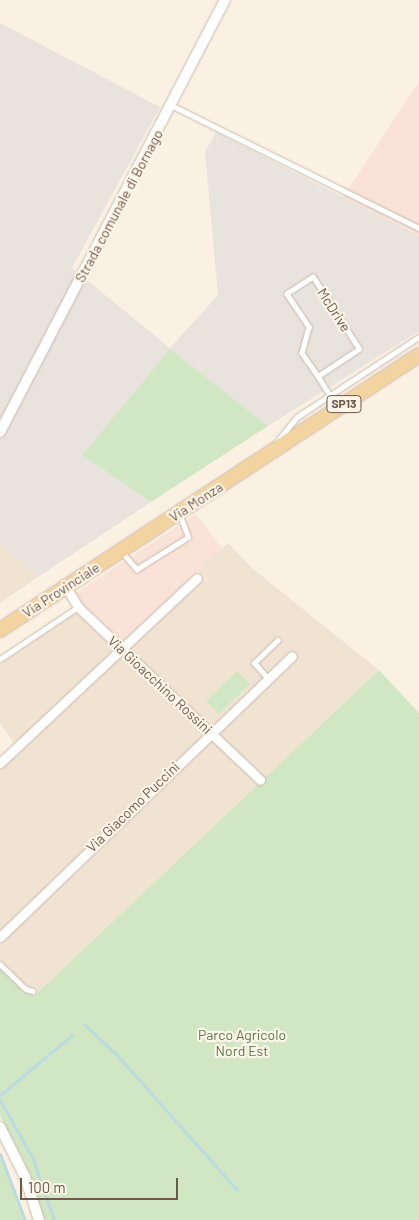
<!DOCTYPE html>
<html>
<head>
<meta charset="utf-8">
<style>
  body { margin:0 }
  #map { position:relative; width:419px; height:1220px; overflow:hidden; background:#faf1e3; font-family:Barlow,sans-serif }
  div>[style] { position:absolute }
  .residential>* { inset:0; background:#f1e3d2 }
  .commercial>* { inset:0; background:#f9e2d7 }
  .industrial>* { inset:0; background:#e9e3dd }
  .green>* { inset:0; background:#d1e6c3 }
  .stream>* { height:3px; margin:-1.5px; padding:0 1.5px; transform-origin:1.5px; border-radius:1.5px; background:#badbe1 }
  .roads { filter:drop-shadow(0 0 1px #ccbbae) drop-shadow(0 0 1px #ccbbae) }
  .service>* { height:4.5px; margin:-2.25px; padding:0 2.25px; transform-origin:2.25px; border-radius:2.25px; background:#fff }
  .minor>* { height:9px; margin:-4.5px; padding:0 4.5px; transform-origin:4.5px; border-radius:4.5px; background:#fff }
  .tertiary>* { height:10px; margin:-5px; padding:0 5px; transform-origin:5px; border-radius:5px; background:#fff }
  .primary>* { height:14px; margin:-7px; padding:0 7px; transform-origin:7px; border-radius:7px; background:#f3d4a1 }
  span { translate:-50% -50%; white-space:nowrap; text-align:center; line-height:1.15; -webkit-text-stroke:4.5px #fdf5e8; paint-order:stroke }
  .shield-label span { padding:1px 4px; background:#fdf5e8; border:1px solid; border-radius:4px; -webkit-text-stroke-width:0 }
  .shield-label { font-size:12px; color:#6f584c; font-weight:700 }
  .street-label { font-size:14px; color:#6f584c }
  .park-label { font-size:14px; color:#567a48 }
  .scale { position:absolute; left:20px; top:1178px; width:158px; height:22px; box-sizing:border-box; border:2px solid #6f584c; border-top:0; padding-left:6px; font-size:15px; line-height:18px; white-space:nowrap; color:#6f584c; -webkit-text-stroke:4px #fdf5e8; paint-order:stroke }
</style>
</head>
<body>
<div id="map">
  <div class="residential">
    <div style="clip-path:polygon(0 541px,38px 577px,0 603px)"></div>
    <div style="clip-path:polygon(228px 543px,253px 569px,379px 670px,34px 996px,0 967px,0 770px,19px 751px,0 723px,0 664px,78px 611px,121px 654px,202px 577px,198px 571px)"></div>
  </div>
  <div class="commercial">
    <div style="clip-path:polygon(419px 82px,419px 236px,343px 197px)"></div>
    <div style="clip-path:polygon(196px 514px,222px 549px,122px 643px,82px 604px,76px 593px)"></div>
  </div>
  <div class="industrial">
    <div style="clip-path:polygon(0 23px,160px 107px,72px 268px,170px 348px,218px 295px,205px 152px,216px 132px,419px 236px,419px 331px,268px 426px,170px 349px,82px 455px,151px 502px,38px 577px,0 541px)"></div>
  </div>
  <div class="green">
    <div style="clip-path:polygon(170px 349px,268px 426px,151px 502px,82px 455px)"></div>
    <div style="clip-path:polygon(379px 670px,419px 713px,419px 1220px,42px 1220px,24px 1162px,0 1116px,0 967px,34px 996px)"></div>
    <div style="clip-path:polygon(237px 671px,250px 684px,219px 714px,206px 701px)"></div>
    <div style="clip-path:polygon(0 1158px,14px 1190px,24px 1220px,0 1220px)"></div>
  </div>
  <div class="stream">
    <div style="left:85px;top:1025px;width:44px;rotate:43.2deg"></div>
    <div style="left:117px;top:1055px;width:181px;rotate:48.4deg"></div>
    <div style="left:0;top:1095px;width:94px;rotate:-39.8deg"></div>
    <div style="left:0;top:1100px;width:68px;rotate:60.8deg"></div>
    <div style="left:33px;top:1159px;width:65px;rotate:71deg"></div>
    <div style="left:0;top:1154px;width:71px;rotate:69.3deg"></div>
  </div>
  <div class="roads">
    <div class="service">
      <div style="left:171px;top:105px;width:277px;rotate:26.4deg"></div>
      <div style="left:318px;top:376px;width:49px;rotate:-33.4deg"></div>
      <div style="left:359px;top:349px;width:85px;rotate:-122.6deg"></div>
      <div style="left:313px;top:277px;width:31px;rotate:147deg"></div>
      <div style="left:287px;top:294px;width:40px;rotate:56deg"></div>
      <div style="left:309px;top:327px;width:27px;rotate:105deg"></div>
      <div style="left:302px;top:353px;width:28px;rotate:55deg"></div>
      <div style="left:318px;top:376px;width:22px;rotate:58deg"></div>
      <div style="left:275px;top:444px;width:35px;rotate:-51deg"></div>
      <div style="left:297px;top:417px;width:146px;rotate:-33.3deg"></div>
      <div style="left:122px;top:552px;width:23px;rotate:49deg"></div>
      <div style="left:137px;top:569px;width:60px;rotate:-32.1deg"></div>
      <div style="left:188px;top:537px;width:25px;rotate:-111deg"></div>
      <div style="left:0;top:659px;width:94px;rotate:-33.7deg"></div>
      <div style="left:268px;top:679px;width:21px;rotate:-131deg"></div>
      <div style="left:254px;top:663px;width:33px;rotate:-44deg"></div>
      <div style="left:0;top:964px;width:36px;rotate:44deg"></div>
      <div style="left:26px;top:989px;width:7px;rotate:16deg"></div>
    </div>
    <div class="minor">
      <div style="left:66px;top:587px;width:23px;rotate:59deg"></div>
      <div style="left:78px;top:607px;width:251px;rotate:43.5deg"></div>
      <div style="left:0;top:763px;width:270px;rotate:-43.2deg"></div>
      <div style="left:0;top:937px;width:405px;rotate:-43.9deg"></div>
    </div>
    <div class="tertiary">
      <div style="left:0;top:432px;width:487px;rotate:-62.5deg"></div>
      <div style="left:0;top:1127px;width:56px;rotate:63.4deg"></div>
      <div style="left:25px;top:1177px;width:45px;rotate:72deg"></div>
    </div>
    <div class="primary">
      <div style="left:0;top:630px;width:501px;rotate:-33.28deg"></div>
    </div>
  </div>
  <div class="shield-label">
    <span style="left:344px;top:404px">SP13</span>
  </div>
  <div class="street-label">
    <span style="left:119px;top:206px;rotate:-62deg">Strada comunale di Bornago</span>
    <span style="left:334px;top:310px;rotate:57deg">McDrive</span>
    <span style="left:196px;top:502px;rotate:-33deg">Via Monza</span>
    <span style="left:61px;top:590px;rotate:-33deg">Via Provinciale</span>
    <span style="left:160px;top:685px;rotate:43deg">Via Gioacchino Rossini</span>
    <span style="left:133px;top:807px;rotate:-44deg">Via Giacomo Puccini</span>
  </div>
  <div class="park-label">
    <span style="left:242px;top:1043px">Parco Agricolo<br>Nord Est</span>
  </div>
  <div class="scale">100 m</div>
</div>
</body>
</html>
